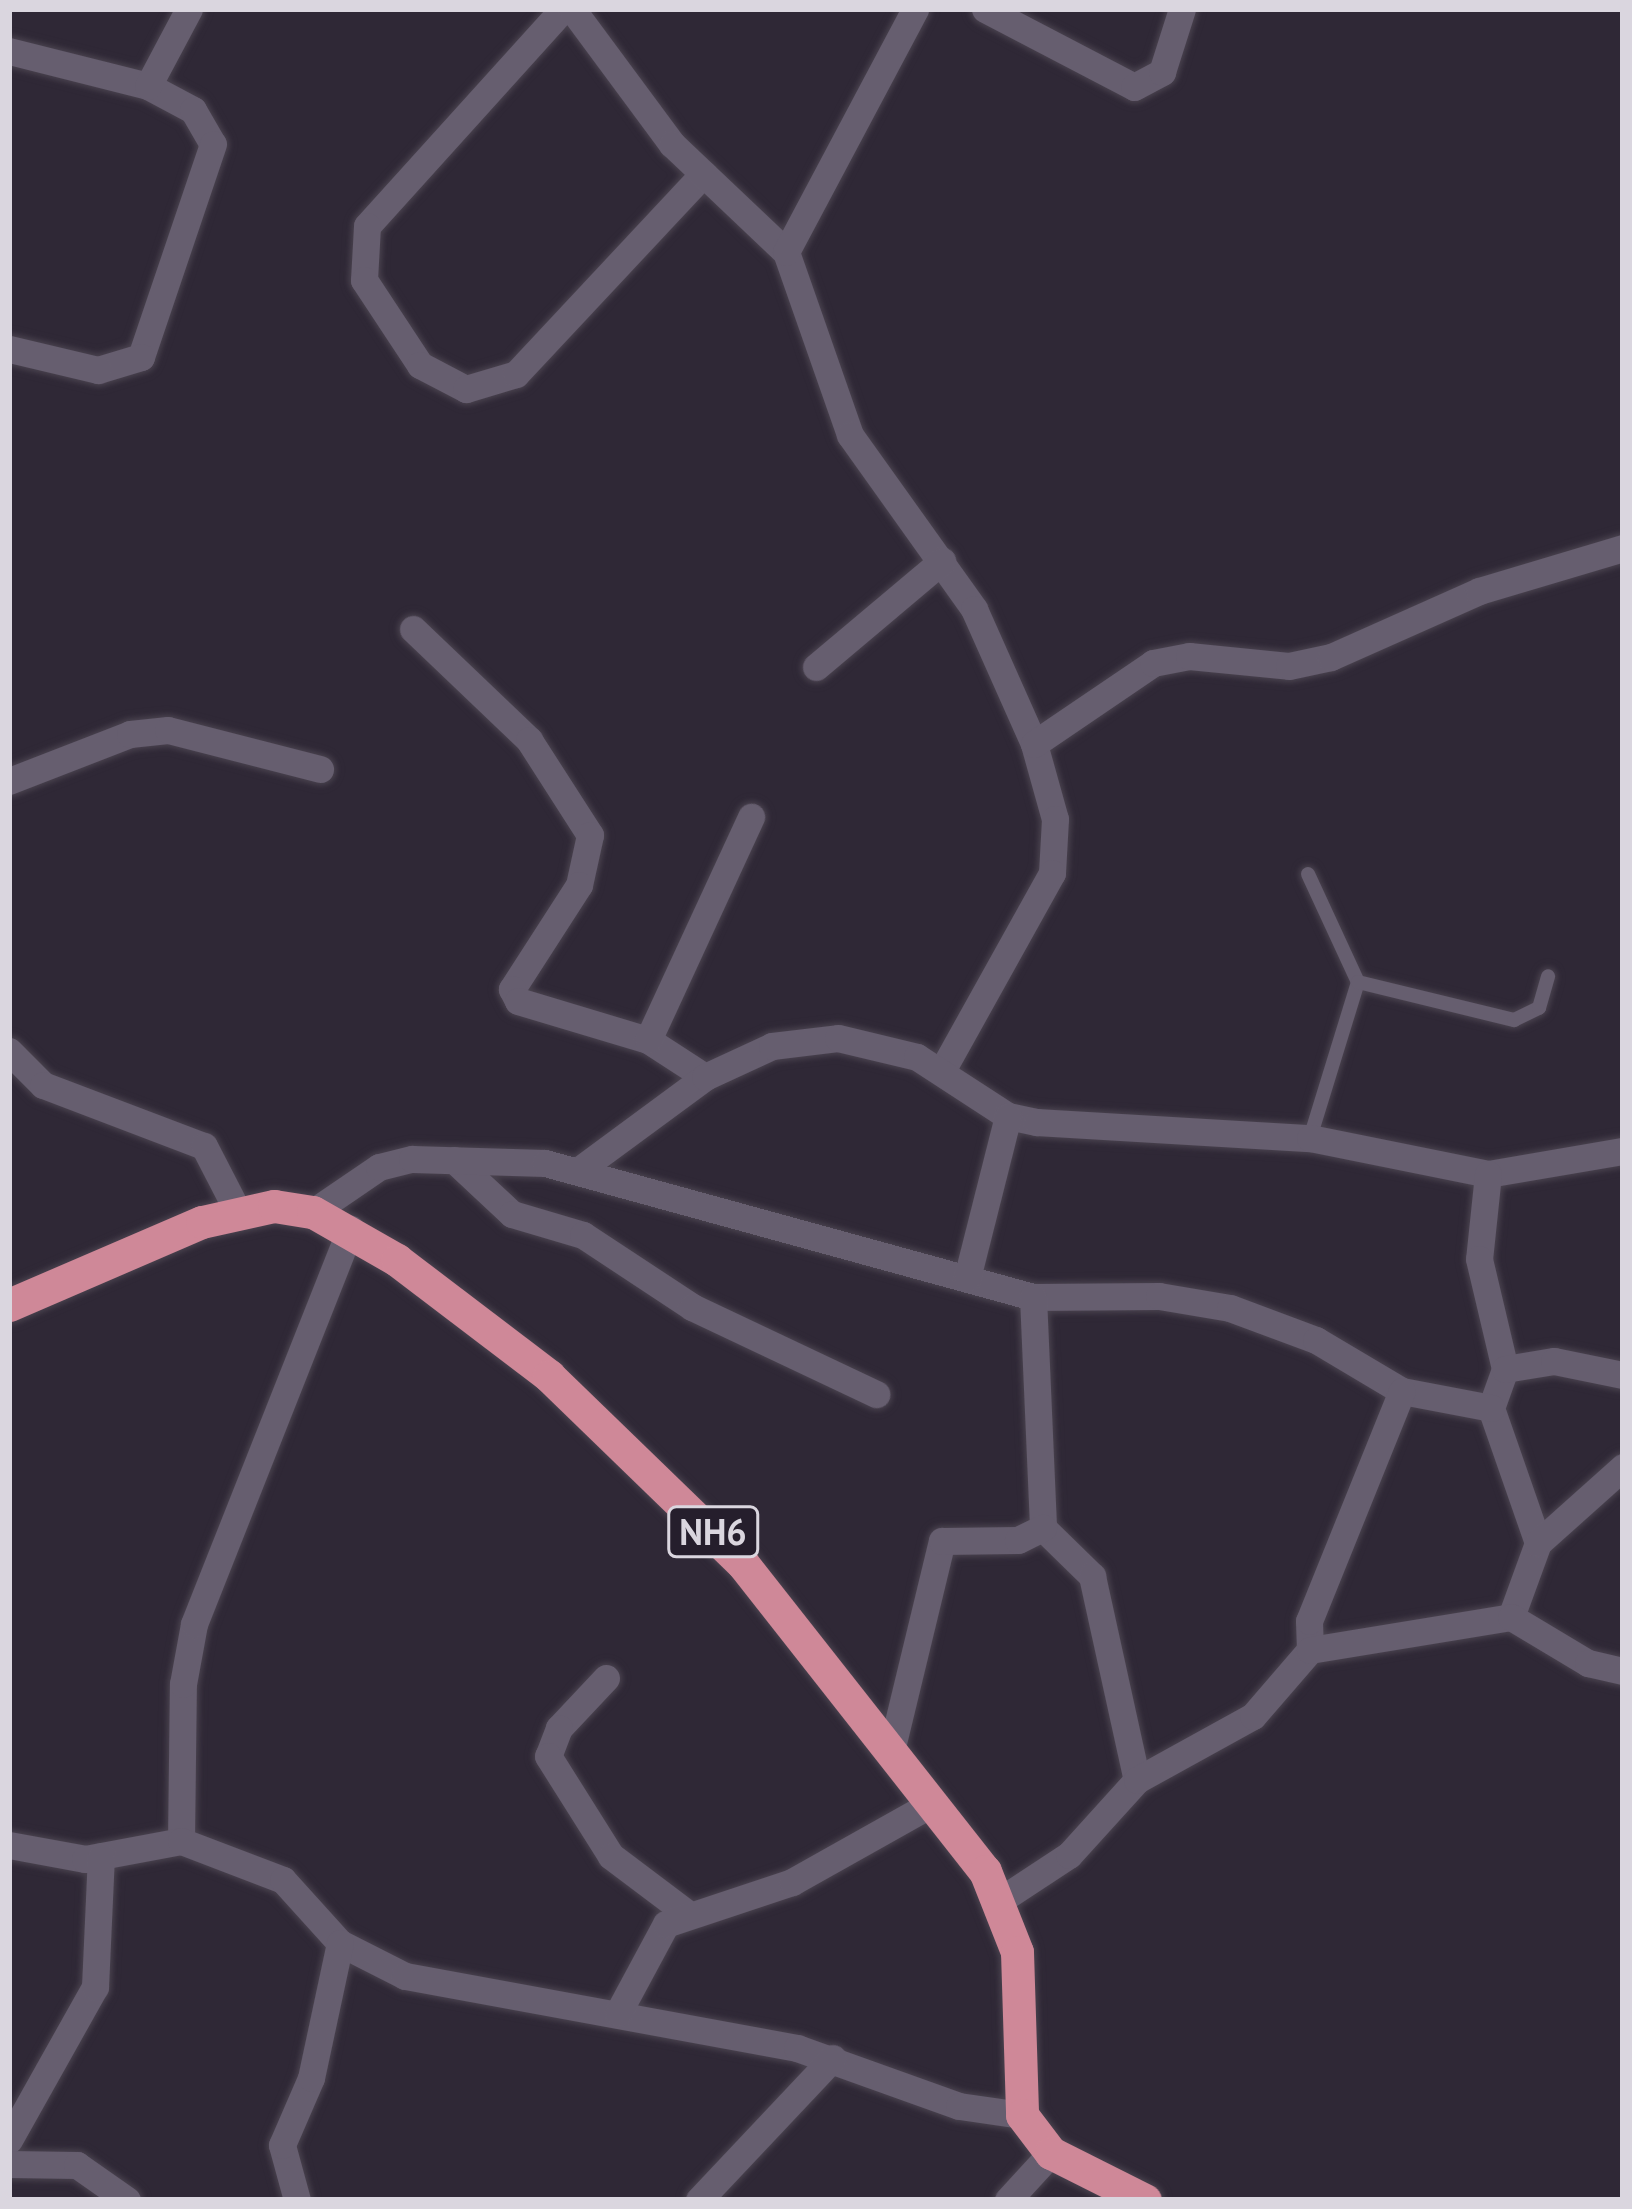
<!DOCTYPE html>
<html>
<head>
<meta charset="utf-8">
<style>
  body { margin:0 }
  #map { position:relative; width:1632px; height:2209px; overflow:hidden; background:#2f2836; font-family:"PT Sans",sans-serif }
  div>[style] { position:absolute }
  .roads { filter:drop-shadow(0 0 3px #4a434f) drop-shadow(0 0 3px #4a434f) }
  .service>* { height:14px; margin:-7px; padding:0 7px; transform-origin:7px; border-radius:7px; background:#665e6f }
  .minor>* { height:27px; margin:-13.5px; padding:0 13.5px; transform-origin:13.5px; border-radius:13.5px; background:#665e6f }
  .trunk>* { height:33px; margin:-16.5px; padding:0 16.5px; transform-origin:16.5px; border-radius:16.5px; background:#cf8898 }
  span { translate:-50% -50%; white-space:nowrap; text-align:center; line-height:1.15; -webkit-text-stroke:9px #251e2c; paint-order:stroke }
  .shield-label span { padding:3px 9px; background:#251e2c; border:3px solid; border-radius:9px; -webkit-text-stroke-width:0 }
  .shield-label { font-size:36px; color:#dad6df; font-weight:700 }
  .frame { position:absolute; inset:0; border:12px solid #dad6df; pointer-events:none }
</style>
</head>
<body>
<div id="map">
  <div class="roads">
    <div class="service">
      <div style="left:1308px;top:874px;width:119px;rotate:65.2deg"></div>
      <div style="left:1358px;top:982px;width:163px;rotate:107.1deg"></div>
      <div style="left:1358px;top:982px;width:161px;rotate:13.7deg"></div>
      <div style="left:1514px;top:1020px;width:28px;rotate:-26deg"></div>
      <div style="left:1539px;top:1008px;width:33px;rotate:-74deg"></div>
    </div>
    <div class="minor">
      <div style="left:563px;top:9px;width:292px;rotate:132.1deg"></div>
      <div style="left:367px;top:226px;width:54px;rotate:93.2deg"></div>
      <div style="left:364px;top:280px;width:102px;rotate:56.6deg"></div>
      <div style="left:420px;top:365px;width:52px;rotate:27.6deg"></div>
      <div style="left:466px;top:389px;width:52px;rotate:-16.7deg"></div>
      <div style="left:516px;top:374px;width:274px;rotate:-46.9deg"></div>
      <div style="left:572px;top:9px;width:168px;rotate:53.5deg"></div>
      <div style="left:672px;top:144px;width:157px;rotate:43.5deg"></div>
      <div style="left:786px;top:252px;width:194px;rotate:70.7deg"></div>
      <div style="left:850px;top:435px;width:214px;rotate:54.5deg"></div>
      <div style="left:974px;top:609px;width:148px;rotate:66deg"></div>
      <div style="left:1034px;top:744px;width:78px;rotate:74.4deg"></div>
      <div style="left:1055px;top:819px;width:54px;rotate:93.2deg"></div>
      <div style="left:1052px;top:873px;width:224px;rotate:119.1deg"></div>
      <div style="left:985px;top:9px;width:168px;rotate:27.6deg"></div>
      <div style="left:1134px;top:87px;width:32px;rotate:-28deg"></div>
      <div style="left:1162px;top:72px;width:66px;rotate:-72.4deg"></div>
      <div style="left:9px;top:51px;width:143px;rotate:14.1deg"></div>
      <div style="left:148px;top:86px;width:51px;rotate:28.1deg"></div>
      <div style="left:193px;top:110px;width:39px;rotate:60deg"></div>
      <div style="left:213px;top:144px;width:225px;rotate:108.7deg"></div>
      <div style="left:141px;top:357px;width:45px;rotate:163.2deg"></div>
      <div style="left:98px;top:370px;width:91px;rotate:-166.7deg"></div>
      <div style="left:148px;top:86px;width:87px;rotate:-62deg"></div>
      <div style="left:786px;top:252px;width:275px;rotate:-62deg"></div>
      <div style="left:413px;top:629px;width:161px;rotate:43.7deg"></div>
      <div style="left:529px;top:740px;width:113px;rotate:57.3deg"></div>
      <div style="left:590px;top:835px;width:51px;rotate:102.4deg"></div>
      <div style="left:579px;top:885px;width:124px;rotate:122.8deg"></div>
      <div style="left:512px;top:989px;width:13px;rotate:63deg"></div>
      <div style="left:518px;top:1001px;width:136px;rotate:16.7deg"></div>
      <div style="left:648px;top:1040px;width:68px;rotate:33deg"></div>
      <div style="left:816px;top:667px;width:165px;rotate:-40.1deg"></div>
      <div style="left:1034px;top:744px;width:144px;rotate:-34.2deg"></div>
      <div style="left:1153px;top:663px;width:37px;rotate:-11deg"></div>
      <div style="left:1189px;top:656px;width:100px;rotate:5.7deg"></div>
      <div style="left:1289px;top:666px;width:43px;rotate:-12.1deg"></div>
      <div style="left:1331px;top:657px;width:162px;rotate:-24deg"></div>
      <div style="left:1479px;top:591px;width:150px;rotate:-16.6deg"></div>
      <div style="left:9px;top:781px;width:130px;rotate:-21.2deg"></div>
      <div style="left:130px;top:734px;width:38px;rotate:-6deg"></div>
      <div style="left:168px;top:730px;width:157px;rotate:14.4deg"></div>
      <div style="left:648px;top:1040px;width:246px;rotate:-65.2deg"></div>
      <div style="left:9px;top:1051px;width:48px;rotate:45deg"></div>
      <div style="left:43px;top:1085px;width:172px;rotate:20.8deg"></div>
      <div style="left:204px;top:1146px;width:74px;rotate:62.7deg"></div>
      <div style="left:454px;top:1160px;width:79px;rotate:43deg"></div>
      <div style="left:512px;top:1214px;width:74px;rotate:16.5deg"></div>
      <div style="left:583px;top:1235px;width:131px;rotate:33.4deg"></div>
      <div style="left:692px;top:1307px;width:204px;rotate:25.3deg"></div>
      <div style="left:579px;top:1170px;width:157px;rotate:-36.4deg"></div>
      <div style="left:705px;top:1077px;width:74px;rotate:-24.8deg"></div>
      <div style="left:772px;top:1046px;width:66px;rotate:-6.9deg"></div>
      <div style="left:838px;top:1038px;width:81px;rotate:13.5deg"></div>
      <div style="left:917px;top:1057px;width:108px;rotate:33deg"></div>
      <div style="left:1008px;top:1116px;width:30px;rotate:12deg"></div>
      <div style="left:1037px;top:1122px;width:273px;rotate:3.4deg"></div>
      <div style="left:1310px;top:1138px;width:182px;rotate:11.4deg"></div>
      <div style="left:1488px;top:1174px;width:137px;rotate:-9.7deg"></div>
      <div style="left:1488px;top:1174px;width:85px;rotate:96deg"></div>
      <div style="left:1479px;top:1259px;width:113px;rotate:76.7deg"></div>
      <div style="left:1505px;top:1369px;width:41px;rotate:109.7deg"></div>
      <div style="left:1491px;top:1408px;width:143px;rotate:70.8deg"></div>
      <div style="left:313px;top:1212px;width:80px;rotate:-34.3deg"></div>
      <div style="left:379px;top:1167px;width:34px;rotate:-14deg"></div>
      <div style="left:412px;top:1159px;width:133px;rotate:1.7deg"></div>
      <div style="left:545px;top:1163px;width:506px;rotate:15.35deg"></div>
      <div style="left:1033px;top:1297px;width:126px;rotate:-0.5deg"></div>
      <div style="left:1159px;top:1296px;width:72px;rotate:9.6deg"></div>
      <div style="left:1230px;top:1308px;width:92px;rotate:20.4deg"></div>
      <div style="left:1316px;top:1340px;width:100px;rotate:30.7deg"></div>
      <div style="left:1402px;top:1391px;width:91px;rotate:10.8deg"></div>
      <div style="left:967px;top:1278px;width:167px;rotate:-75.8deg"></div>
      <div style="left:1033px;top:1297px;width:231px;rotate:87.5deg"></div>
      <div style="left:1043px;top:1528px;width:69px;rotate:44.4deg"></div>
      <div style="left:1092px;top:1576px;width:209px;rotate:77.6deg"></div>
      <div style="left:1505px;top:1369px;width:50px;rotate:-9.3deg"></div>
      <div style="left:1554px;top:1361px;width:70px;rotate:11.5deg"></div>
      <div style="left:1511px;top:1617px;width:79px;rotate:-70deg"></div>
      <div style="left:1538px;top:1543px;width:114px;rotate:-41.8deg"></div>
      <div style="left:1310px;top:1650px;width:29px;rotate:-92deg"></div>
      <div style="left:1309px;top:1621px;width:248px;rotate:-68deg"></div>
      <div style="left:606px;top:1678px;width:69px;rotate:133.2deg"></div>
      <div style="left:559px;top:1728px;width:30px;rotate:111deg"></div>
      <div style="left:548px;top:1756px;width:118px;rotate:57.8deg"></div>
      <div style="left:611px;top:1856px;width:96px;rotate:37deg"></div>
      <div style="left:892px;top:1747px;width:212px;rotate:-76.4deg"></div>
      <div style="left:942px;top:1541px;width:76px;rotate:-0.8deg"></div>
      <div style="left:1018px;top:1540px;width:28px;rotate:-26deg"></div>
      <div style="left:181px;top:1841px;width:157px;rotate:-89.3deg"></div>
      <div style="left:183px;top:1684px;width:61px;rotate:-79.6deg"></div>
      <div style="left:194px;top:1624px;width:425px;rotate:-68.4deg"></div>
      <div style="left:9px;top:1845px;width:77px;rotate:10.4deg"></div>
      <div style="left:85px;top:1859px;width:98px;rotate:-10.6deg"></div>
      <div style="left:181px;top:1841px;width:109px;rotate:20.9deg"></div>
      <div style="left:283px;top:1880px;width:85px;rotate:47.9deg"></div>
      <div style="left:340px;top:1943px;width:73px;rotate:26.9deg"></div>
      <div style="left:405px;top:1976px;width:399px;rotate:10.4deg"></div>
      <div style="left:797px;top:2048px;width:172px;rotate:19.7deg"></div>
      <div style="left:959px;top:2106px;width:64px;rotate:8.1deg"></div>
      <div style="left:1002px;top:1899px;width:80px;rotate:-33.3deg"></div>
      <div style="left:1069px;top:1855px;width:101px;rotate:-47.8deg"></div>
      <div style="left:1137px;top:1780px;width:132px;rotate:-28.9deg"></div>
      <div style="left:1253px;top:1716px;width:87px;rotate:-49.2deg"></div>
      <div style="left:1310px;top:1650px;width:204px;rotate:-9.3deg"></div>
      <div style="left:1511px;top:1617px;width:90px;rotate:30.9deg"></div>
      <div style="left:1588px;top:1663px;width:36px;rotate:13deg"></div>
      <div style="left:618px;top:2013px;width:101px;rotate:-61.7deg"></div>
      <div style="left:666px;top:1924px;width:133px;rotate:-18.4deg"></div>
      <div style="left:792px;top:1882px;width:162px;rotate:-29.3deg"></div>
      <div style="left:9px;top:2140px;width:176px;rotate:-60.7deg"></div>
      <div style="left:95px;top:1987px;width:131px;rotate:-87.4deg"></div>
      <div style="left:9px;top:2164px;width:68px;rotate:0.8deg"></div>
      <div style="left:77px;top:2165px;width:61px;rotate:35deg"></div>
      <div style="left:297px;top:2200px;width:57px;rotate:-105.3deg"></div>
      <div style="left:282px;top:2145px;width:73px;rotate:-66.6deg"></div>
      <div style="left:311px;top:2078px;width:138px;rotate:-77.9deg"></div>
      <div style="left:699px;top:2200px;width:195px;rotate:-46.7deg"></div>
      <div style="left:1008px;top:2200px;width:64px;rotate:-47.5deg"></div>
    </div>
    <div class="trunk">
      <div style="left:9px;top:1305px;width:210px;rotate:-23.3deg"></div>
      <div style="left:202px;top:1222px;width:74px;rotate:-12.5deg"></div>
      <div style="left:274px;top:1206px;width:39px;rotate:9deg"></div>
      <div style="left:313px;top:1212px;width:97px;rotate:29.7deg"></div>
      <div style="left:397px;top:1260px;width:191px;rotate:37.3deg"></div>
      <div style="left:549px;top:1376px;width:270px;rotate:44.1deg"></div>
      <div style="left:743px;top:1564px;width:391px;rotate:51.8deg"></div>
      <div style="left:985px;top:1871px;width:87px;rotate:68.4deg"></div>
      <div style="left:1017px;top:1952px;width:163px;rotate:88.2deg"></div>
      <div style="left:1022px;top:2115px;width:48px;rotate:52.7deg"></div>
      <div style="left:1051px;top:2153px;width:105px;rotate:26.6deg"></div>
    </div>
  </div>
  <div class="shield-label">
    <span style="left:713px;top:1532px">NH6</span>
  </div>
  <div class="frame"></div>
</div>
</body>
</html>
